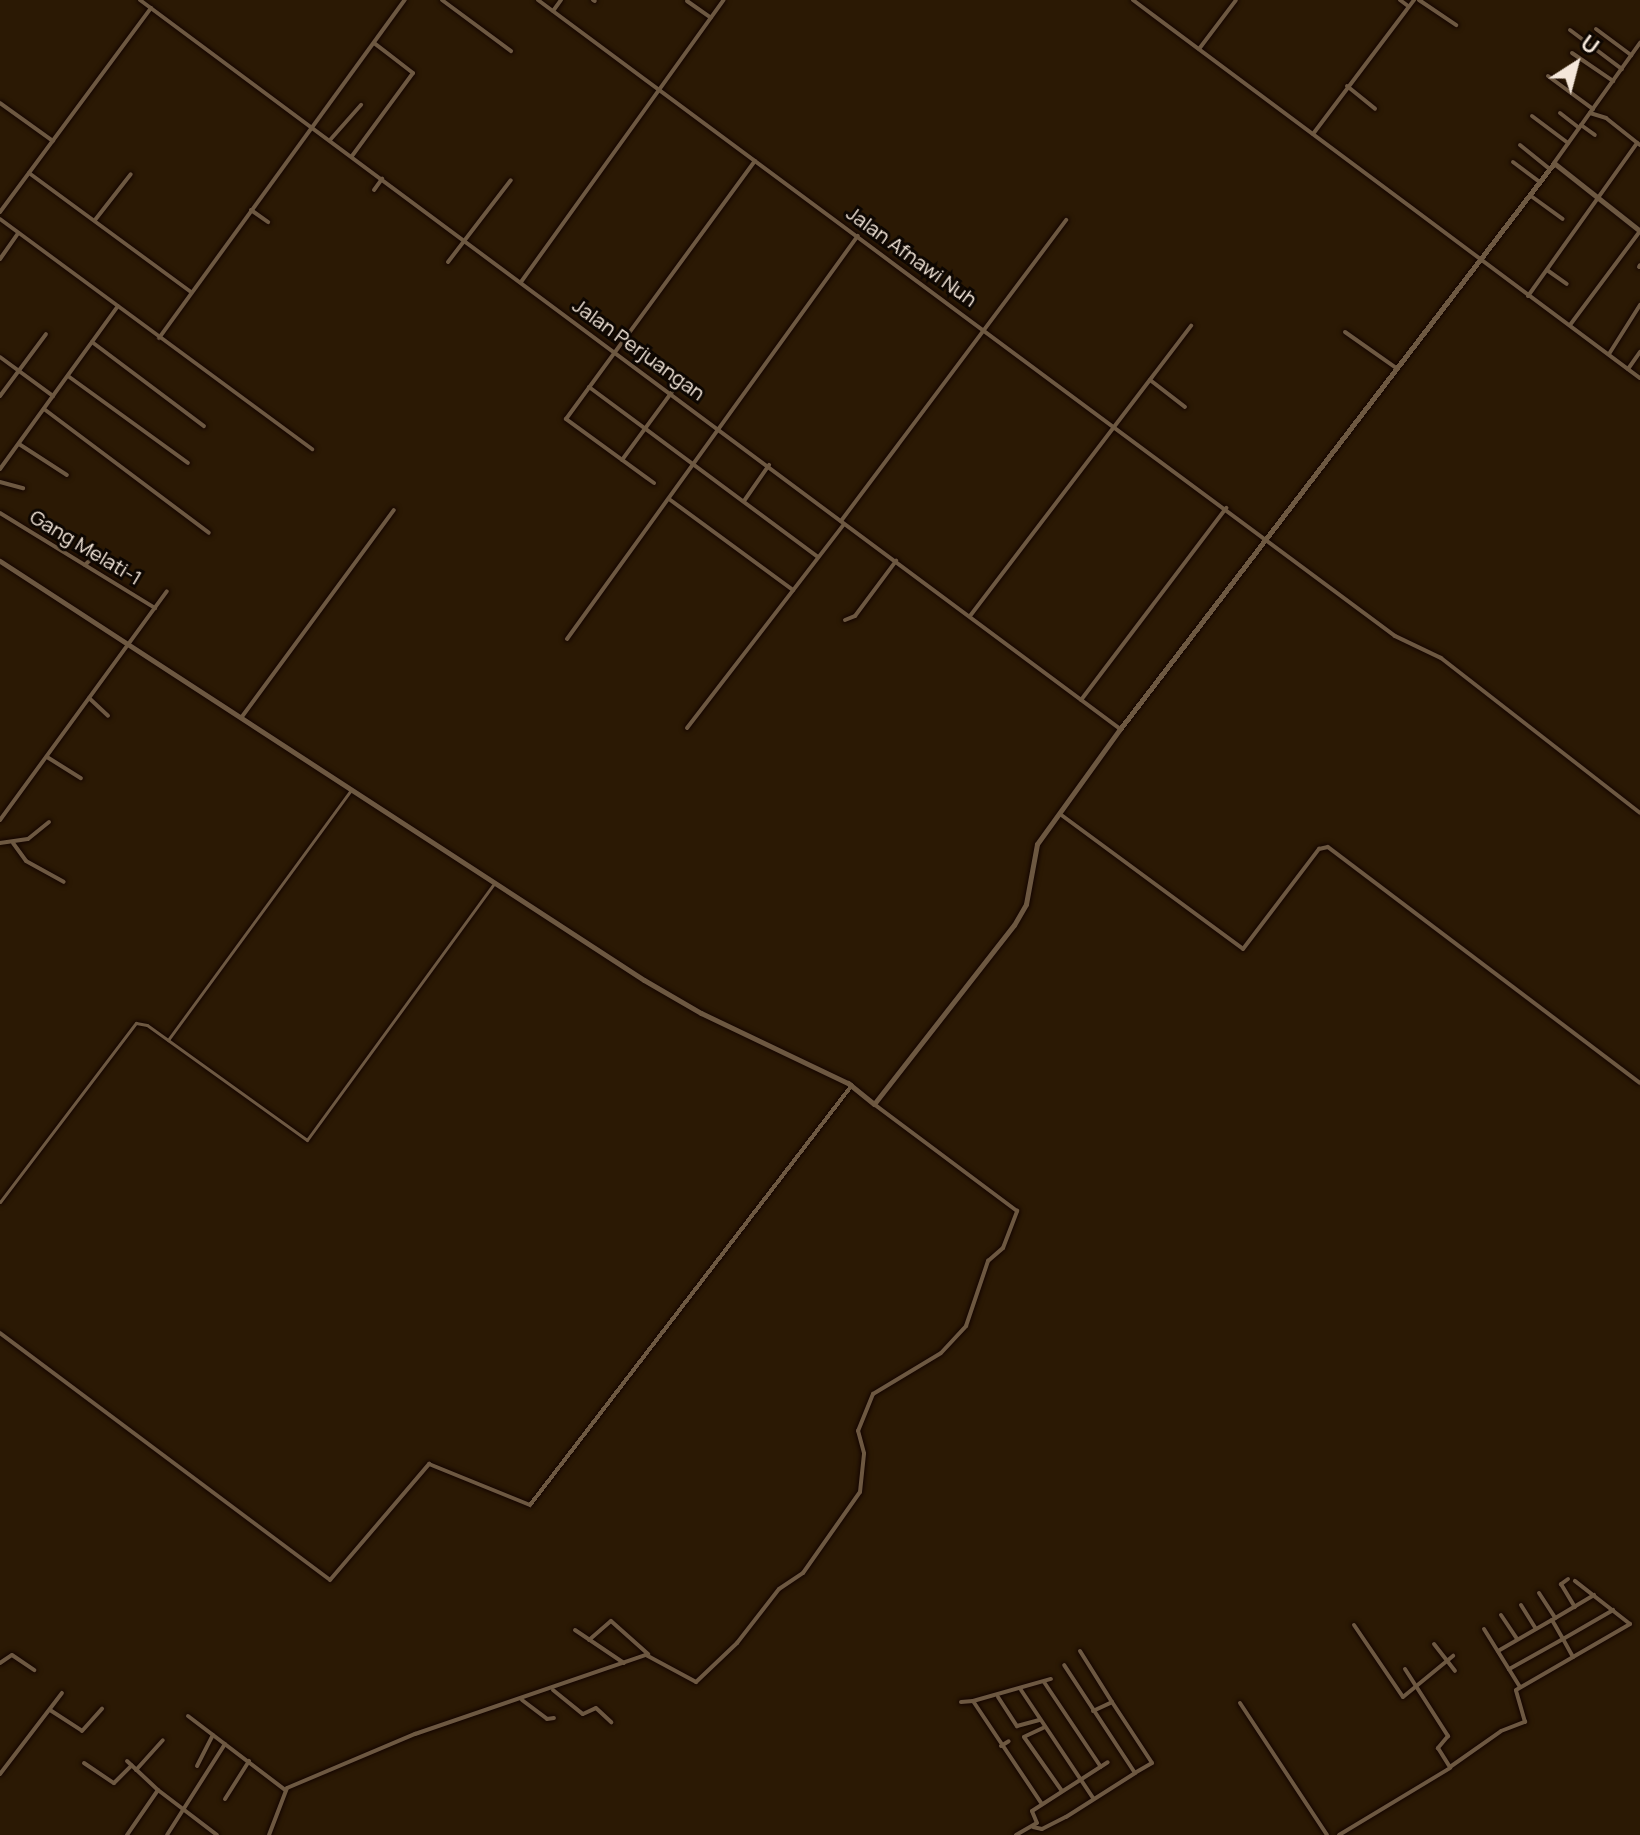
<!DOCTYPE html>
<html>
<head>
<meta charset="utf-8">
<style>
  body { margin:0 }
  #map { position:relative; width:1640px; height:1835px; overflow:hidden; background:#2b1904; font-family:Manrope,sans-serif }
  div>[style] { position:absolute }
  .roads { filter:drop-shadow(0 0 2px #130400) drop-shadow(0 0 2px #130400) }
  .pedestrian>* { height:3px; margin:-1.5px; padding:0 1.5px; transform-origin:1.5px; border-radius:1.5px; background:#6d5841 }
  .minor>* { height:4px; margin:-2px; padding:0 2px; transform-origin:2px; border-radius:2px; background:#6d5841 }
  .tertiary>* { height:5px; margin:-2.5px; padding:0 2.5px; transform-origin:2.5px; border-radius:2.5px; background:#6d5841 }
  span { translate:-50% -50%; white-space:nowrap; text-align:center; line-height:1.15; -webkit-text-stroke:6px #0d0601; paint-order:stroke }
  .street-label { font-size:20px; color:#f4e7da }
  .north { position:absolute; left:1536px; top:24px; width:80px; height:80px; -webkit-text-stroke:6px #0d0601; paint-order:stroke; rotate:36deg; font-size:22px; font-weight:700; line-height:32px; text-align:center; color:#f4e7da }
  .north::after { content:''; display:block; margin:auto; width:28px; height:36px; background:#f4e7da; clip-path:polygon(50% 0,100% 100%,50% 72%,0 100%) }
</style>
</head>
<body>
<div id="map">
  <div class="roads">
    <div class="pedestrian">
      <div style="left:168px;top:1040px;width:310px;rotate:-53.8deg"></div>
      <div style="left:0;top:1202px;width:225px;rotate:-52.8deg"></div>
      <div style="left:136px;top:1023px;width:11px;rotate:10deg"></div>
      <div style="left:147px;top:1025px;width:197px;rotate:35.7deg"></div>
      <div style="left:307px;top:1140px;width:317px;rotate:-53.9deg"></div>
    </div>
    <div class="minor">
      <div style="left:140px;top:0;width:1221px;rotate:36.64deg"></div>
      <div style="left:442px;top:0;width:86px;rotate:36.5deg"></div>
      <div style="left:538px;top:0;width:1067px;rotate:36.58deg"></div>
      <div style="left:1395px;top:636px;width:51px;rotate:25.6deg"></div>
      <div style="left:1441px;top:658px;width:252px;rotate:37.9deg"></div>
      <div style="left:593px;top:0;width:2px;rotate:27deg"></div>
      <div style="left:1133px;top:0;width:632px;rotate:36.71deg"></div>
      <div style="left:1400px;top:0;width:10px;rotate:37deg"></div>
      <div style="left:1419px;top:0;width:45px;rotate:34deg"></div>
      <div style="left:687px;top:1px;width:29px;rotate:35deg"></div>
      <div style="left:553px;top:11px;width:14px;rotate:-54deg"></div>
      <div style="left:1596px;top:29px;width:44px;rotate:36.6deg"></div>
      <div style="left:1570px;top:30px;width:65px;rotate:36.9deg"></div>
      <div style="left:1199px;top:49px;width:61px;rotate:-52.9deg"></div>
      <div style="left:1572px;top:53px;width:50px;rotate:34.3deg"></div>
      <div style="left:1548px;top:76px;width:56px;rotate:36.3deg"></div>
      <div style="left:1347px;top:86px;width:36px;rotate:39deg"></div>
      <div style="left:0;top:103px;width:65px;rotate:35.6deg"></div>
      <div style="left:1560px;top:113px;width:24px;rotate:38deg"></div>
      <div style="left:1590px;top:113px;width:17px;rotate:17deg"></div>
      <div style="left:1606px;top:118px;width:43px;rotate:38.5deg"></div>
      <div style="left:1532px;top:116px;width:45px;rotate:36.9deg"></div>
      <div style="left:1581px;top:125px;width:17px;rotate:36deg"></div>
      <div style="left:1313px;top:134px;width:168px;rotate:-53deg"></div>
      <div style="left:330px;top:140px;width:47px;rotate:-48.5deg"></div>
      <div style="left:1520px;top:145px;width:38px;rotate:39deg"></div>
      <div style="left:352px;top:156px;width:103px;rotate:-53.7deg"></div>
      <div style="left:413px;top:73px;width:49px;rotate:-142.4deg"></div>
      <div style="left:1513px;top:162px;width:34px;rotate:37deg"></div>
      <div style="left:1554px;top:163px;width:148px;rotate:-54.4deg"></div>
      <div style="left:29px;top:173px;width:201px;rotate:36.3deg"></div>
      <div style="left:374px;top:190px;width:14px;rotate:-54deg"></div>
      <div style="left:1531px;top:196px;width:39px;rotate:36deg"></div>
      <div style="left:251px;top:210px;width:21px;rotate:35deg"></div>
      <div style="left:0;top:212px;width:254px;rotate:-53.5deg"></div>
      <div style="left:0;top:219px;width:388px;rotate:36.4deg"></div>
      <div style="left:95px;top:220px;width:58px;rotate:-52deg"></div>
      <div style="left:0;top:259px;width:32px;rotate:-55deg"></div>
      <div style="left:448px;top:262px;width:103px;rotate:-52.5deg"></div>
      <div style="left:1639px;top:267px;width:2px;rotate:-63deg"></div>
      <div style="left:1547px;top:270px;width:24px;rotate:35deg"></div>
      <div style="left:521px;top:282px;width:347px;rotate:-54.3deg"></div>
      <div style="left:1528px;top:296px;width:188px;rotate:-54.5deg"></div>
      <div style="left:1570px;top:325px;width:117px;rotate:-53.3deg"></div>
      <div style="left:1345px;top:332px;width:62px;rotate:35.2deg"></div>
      <div style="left:159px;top:338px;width:418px;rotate:-54deg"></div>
      <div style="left:92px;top:342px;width:140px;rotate:36.9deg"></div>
      <div style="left:1609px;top:354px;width:58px;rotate:-57.7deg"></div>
      <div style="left:0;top:357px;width:66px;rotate:36.3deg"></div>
      <div style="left:1628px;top:369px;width:21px;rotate:-55deg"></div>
      <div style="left:68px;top:376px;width:148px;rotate:35.9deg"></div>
      <div style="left:1150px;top:380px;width:44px;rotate:37.6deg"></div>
      <div style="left:589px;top:387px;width:285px;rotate:36.6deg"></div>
      <div style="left:0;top:396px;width:77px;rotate:-53.4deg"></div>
      <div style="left:44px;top:409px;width:206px;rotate:36.9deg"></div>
      <div style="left:19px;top:444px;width:57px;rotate:32.9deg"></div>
      <div style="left:622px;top:460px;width:84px;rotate:-53.7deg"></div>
      <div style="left:0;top:469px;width:201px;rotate:-54.1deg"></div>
      <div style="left:0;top:482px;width:24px;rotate:15deg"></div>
      <div style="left:654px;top:483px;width:109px;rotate:-144deg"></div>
      <div style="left:566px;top:419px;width:320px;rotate:-53.8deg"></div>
      <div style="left:669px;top:499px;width:154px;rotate:36.3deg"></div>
      <div style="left:744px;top:501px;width:44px;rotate:-55.2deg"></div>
      <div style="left:0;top:513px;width:182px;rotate:31.5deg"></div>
      <div style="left:841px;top:521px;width:376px;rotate:-53.2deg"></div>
      <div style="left:85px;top:565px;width:18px;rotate:-45deg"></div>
      <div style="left:970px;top:616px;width:365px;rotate:-52.7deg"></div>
      <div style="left:845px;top:620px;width:11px;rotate:-22deg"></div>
      <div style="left:855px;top:616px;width:69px;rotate:-53.3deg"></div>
      <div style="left:567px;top:639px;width:497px;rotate:-54.2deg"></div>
      <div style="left:89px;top:698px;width:26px;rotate:43deg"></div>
      <div style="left:1081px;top:700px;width:241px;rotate:-52.9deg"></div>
      <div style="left:241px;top:718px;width:258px;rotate:-53.7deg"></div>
      <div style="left:687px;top:728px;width:257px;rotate:-52.4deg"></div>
      <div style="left:47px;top:757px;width:40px;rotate:32deg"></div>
      <div style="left:1060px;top:814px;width:227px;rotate:36.4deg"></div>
      <div style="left:1243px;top:949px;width:126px;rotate:-52.8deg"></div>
      <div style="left:1319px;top:849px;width:9px;rotate:-13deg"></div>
      <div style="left:1328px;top:847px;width:391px;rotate:37.1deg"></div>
      <div style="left:0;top:820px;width:283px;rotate:-53.9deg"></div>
      <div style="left:0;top:843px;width:28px;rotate:-8deg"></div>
      <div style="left:28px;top:839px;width:27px;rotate:-39deg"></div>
      <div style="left:13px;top:843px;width:22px;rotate:54deg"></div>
      <div style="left:26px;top:861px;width:43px;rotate:28.9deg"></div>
      <div style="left:0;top:1333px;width:412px;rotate:36.8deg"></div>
      <div style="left:330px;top:1580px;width:153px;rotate:-49.5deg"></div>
      <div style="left:429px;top:1464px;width:109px;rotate:22.1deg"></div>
      <div style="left:530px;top:1505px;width:529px;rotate:-52.52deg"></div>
      <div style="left:1568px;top:1579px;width:9px;rotate:144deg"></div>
      <div style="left:1561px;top:1584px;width:27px;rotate:59deg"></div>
      <div style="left:1539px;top:1593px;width:30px;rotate:57deg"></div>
      <div style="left:1521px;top:1605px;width:28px;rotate:58deg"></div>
      <div style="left:1501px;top:1615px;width:29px;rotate:56deg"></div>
      <div style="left:1552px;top:1620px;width:49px;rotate:-30.8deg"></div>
      <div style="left:1354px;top:1625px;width:87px;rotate:55.8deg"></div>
      <div style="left:1403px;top:1697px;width:65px;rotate:-39.4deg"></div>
      <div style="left:1484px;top:1629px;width:68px;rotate:58.2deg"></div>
      <div style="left:575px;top:1630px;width:59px;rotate:34deg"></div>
      <div style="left:589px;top:1640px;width:29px;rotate:-41deg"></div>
      <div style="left:611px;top:1621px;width:50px;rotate:41.7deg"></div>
      <div style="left:1434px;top:1644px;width:34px;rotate:52deg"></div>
      <div style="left:1080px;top:1651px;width:60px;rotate:57.9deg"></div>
      <div style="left:1498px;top:1651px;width:62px;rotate:-29.9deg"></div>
      <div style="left:1552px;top:1620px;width:22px;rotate:60deg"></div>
      <div style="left:1563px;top:1639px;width:62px;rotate:150.9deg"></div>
      <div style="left:1573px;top:1657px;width:66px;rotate:-30.1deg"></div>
      <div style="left:1630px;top:1624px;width:70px;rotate:-142deg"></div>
      <div style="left:0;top:1663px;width:14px;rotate:-34deg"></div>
      <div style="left:12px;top:1655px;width:27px;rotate:34deg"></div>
      <div style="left:1405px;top:1669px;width:80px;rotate:57.3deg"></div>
      <div style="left:1448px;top:1736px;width:16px;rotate:130deg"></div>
      <div style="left:1438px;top:1748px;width:22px;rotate:58deg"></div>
      <div style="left:1450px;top:1767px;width:62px;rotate:-35.2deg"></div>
      <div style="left:1501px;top:1731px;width:26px;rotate:-21deg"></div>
      <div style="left:1525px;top:1722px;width:33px;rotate:-106deg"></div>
      <div style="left:1516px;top:1690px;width:66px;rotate:-30.1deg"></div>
      <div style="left:1573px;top:1657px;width:21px;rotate:-119deg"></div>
      <div style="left:1563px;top:1639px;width:58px;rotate:-30.1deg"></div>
      <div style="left:1044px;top:1682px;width:102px;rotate:56.2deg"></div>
      <div style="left:553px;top:1690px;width:38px;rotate:39deg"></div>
      <div style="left:583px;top:1714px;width:14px;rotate:-25deg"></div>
      <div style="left:596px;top:1708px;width:21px;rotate:43deg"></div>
      <div style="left:1021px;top:1690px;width:130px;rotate:56.3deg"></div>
      <div style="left:998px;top:1697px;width:35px;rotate:57deg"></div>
      <div style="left:1017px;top:1726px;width:24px;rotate:-15deg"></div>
      <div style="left:522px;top:1700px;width:31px;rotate:37deg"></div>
      <div style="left:547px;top:1719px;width:7px;rotate:-8deg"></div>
      <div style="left:973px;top:1701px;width:81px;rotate:-15.8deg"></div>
      <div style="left:961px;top:1702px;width:12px;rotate:-5deg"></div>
      <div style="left:973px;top:1701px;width:124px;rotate:56.2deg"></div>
      <div style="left:1240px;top:1703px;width:158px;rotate:56.6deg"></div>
      <div style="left:50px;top:1710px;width:38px;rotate:33deg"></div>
      <div style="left:82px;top:1731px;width:30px;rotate:-48deg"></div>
      <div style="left:1093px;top:1711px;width:21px;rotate:-25deg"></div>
      <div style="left:1112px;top:1702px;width:73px;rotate:56.7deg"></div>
      <div style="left:1152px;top:1763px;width:20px;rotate:150deg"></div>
      <div style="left:188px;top:1716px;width:122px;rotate:37.3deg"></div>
      <div style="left:1045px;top:1727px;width:23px;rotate:155deg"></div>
      <div style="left:1024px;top:1737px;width:66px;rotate:54.9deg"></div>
      <div style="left:1001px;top:1746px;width:9px;rotate:-32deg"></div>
      <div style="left:127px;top:1761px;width:42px;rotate:43.1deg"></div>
      <div style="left:158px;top:1790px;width:55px;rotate:124.6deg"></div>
      <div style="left:84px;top:1763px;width:36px;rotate:34deg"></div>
      <div style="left:114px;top:1783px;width:25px;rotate:-45deg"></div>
      <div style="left:197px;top:1766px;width:35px;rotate:-63deg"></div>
      <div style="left:136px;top:1770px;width:40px;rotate:-48deg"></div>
      <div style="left:0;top:1774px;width:102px;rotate:-52.6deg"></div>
      <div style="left:158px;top:1790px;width:74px;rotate:37.3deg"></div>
      <div style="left:225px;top:1799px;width:45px;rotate:-57.7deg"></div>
      <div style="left:1033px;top:1827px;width:9px;rotate:13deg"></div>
      <div style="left:1042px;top:1829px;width:27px;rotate:-27deg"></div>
      <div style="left:1066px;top:1817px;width:82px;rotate:-32.5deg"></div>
      <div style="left:1135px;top:1773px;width:129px;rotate:-123.3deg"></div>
      <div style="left:167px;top:1835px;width:108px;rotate:-57.5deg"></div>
      <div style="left:269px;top:1835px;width:50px;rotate:-69deg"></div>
      <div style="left:287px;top:1788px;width:139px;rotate:-22.9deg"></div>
      <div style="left:415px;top:1734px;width:244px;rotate:-18.9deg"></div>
      <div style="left:646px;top:1655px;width:57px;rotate:28.4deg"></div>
      <div style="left:696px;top:1682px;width:57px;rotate:-43.6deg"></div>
      <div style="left:737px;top:1643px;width:68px;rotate:-52.1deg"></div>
      <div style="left:779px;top:1589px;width:29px;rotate:-34deg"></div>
      <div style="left:803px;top:1573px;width:99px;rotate:-54.9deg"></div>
      <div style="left:860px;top:1492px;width:39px;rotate:-84deg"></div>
      <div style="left:864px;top:1453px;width:23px;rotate:-105deg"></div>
      <div style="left:858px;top:1431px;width:40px;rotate:-68deg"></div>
      <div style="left:873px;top:1394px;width:79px;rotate:-31.1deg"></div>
      <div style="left:941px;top:1353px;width:37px;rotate:-47deg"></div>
      <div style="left:966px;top:1326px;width:69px;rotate:-71.3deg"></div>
      <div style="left:988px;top:1261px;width:20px;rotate:-41deg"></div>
      <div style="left:1003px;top:1248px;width:40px;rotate:-69deg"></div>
      <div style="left:1017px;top:1211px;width:179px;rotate:-143.2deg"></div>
      <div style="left:1016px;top:1835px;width:24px;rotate:-30deg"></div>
      <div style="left:1037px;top:1823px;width:13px;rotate:-113deg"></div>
      <div style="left:1032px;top:1811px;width:90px;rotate:-32.8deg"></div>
      <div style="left:1339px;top:1835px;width:130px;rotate:-31.1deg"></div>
    </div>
    <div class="tertiary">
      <div style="left:0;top:561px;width:768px;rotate:33.05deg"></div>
      <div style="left:644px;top:980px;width:66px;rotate:30.1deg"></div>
      <div style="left:701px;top:1013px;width:163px;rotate:25.5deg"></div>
      <div style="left:848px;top:1083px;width:33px;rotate:39deg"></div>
      <div style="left:874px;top:1104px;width:227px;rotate:-52deg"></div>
      <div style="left:1014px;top:925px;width:24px;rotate:-60deg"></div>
      <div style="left:1026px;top:904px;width:61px;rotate:-79.6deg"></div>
      <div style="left:1037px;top:844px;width:142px;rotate:-54.2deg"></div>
      <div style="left:1120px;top:729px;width:713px;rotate:-52.52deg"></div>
      <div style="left:1554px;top:163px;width:110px;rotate:38.3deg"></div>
    </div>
  </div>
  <div class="street-label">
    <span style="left:912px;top:256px;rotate:36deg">Jalan Afnawi Nuh</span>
    <span style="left:639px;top:349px;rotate:36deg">Jalan Perjuangan</span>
    <span style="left:86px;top:547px;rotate:31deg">Gang Melati-1</span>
  </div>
  <div class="north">U</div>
</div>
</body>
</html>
